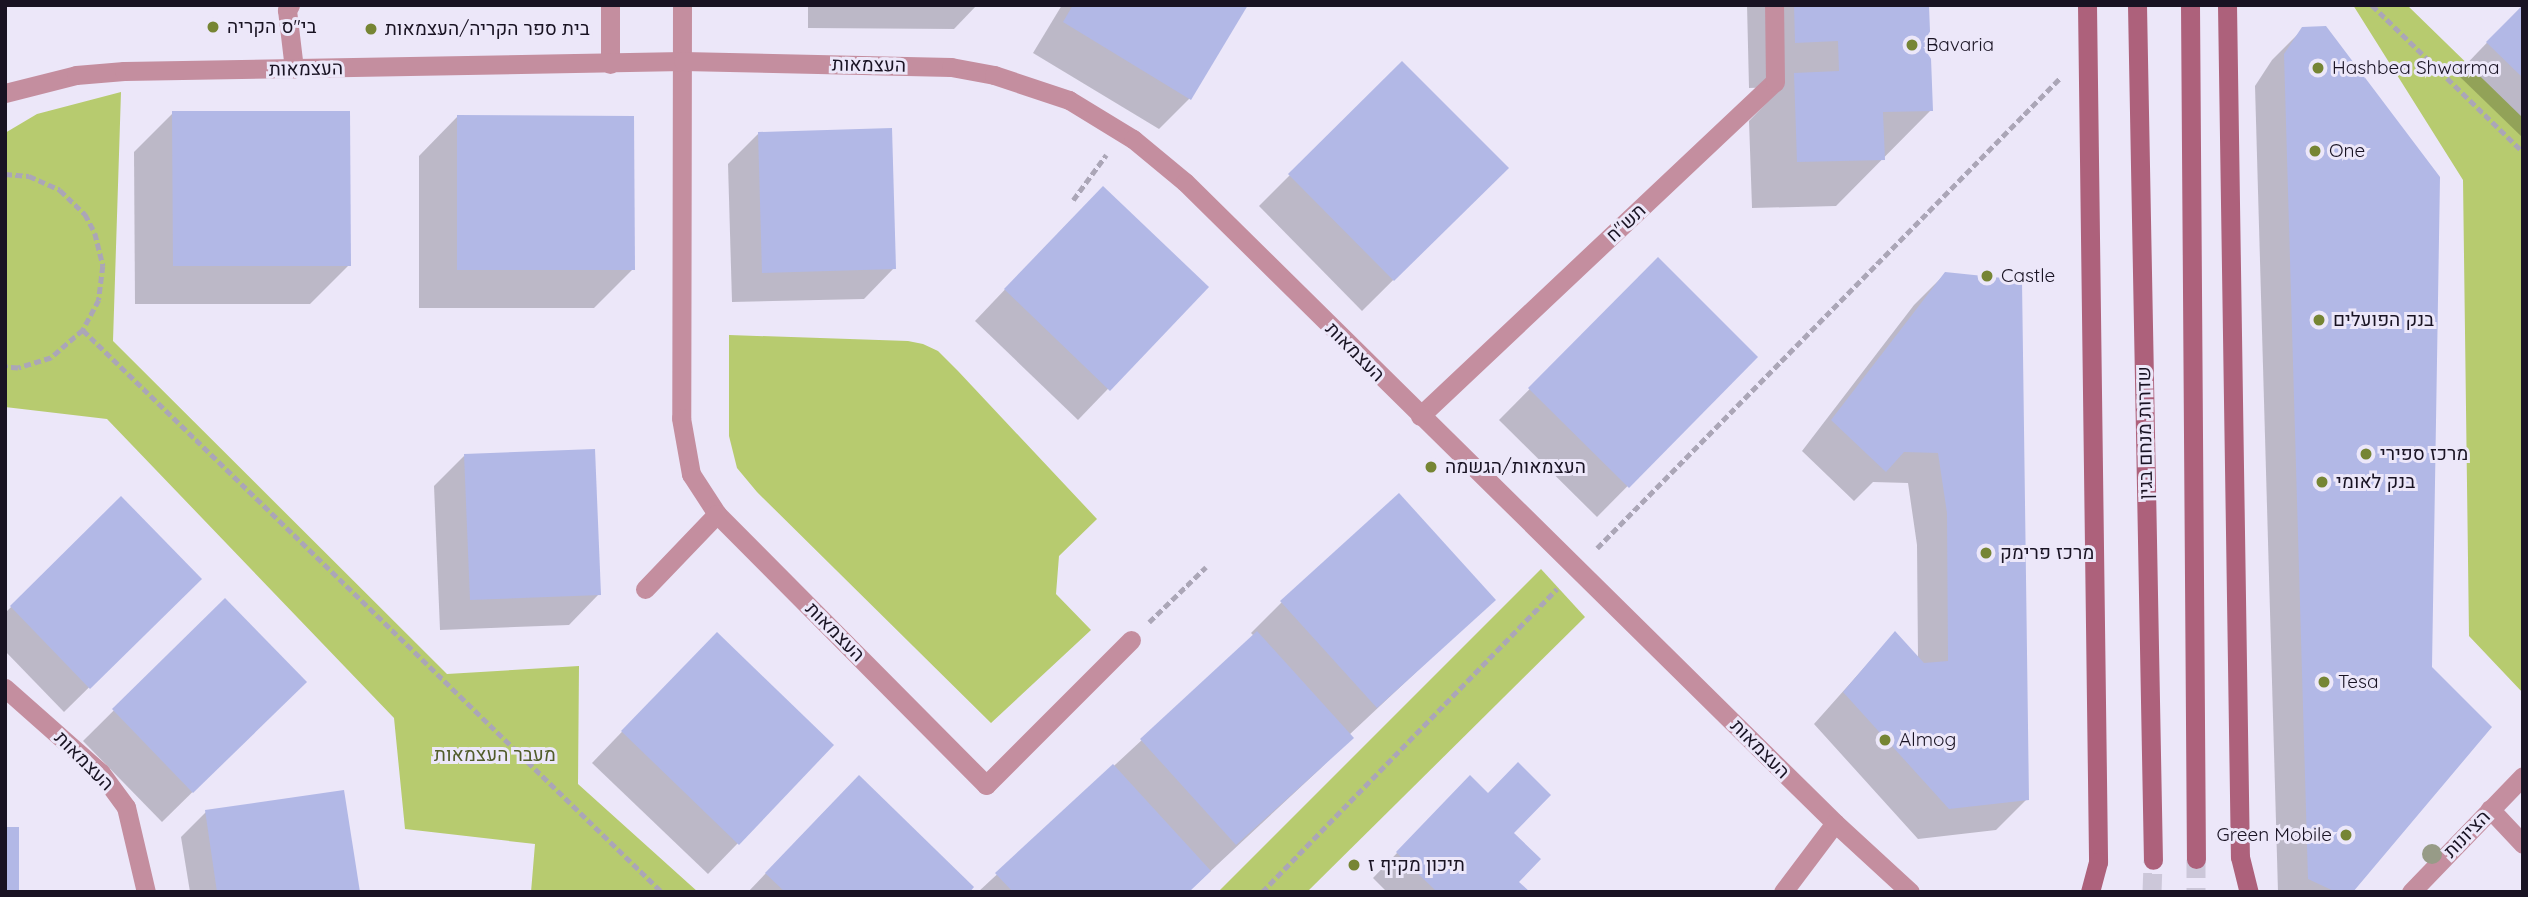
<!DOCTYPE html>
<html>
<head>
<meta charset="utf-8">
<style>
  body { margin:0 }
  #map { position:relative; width:2528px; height:897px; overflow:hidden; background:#ece7f9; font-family:Quicksand,Heebo,sans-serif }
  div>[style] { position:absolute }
  .green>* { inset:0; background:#b7cb6f }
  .shadow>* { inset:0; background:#0003 }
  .building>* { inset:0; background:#b2b8e6 }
  .secondary-tunnel>* { height:19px; margin-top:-9.5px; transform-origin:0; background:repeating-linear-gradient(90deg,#ccc7d9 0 19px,transparent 0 29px) }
  .path>* { height:4.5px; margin-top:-2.25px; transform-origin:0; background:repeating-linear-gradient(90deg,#aba6b7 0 7px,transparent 0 10.5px) }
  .service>* { height:19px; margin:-9.5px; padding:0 9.5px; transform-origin:9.5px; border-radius:9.5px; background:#c48e9f }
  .minor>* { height:19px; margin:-9.5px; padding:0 9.5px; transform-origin:9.5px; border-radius:9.5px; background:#c48e9f }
  .tertiary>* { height:19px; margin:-9.5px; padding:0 9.5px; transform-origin:9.5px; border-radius:9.5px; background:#c48e9f }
  .secondary>* { height:19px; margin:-9.5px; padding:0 9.5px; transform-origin:9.5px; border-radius:9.5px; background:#ad617b }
  .trees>* { width:20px; height:20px; margin:-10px; border-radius:50%; background:#979b87 }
  .dots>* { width:19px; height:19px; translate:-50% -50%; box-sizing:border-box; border:4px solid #ece7f9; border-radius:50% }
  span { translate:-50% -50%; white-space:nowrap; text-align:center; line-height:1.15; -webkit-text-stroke:6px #ece7f9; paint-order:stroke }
  .poi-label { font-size:19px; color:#191323 }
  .left { translate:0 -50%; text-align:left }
  .right { translate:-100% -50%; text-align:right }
  .street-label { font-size:19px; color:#191323 }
  .park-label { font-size:19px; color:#515c2a }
  .frame { position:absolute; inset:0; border:7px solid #191323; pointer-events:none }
</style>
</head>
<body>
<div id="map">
  <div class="green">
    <div style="clip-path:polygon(2353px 5px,2407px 5px,2523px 118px,2523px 693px,2469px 636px,2463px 180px)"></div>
    <div style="clip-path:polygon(121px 92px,113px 341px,447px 674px,579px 666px,578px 784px,698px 892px,531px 892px,535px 844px,405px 829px,394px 718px,107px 419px,5px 407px,5px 133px,37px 114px)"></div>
    <div style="clip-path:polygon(729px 335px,908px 341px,923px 344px,938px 351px,958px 371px,1097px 519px,1059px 556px,1056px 594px,1091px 630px,991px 723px,757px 492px,737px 468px,729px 436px)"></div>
    <div style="clip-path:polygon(1541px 569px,1585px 617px,1307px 892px,1218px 892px)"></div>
  </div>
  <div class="shadow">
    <div style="clip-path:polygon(808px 5px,977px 5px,954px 29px,808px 28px)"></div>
    <div style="clip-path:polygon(1062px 5px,1246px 5px,1189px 99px,1159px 129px,1033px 53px)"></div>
    <div style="clip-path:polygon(1747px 5px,1927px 5px,1931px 110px,1836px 206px,1752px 208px,1749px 121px,1782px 87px,1749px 88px)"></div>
    <div style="clip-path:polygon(2523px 5px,2523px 138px,2457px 74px)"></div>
    <div style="clip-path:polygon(2303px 29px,2351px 892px,2278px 892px,2255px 86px,2272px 60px)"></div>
    <div style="clip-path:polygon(1402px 63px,1506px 168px,1362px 311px,1259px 206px)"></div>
    <div style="clip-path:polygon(173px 113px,349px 265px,310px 304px,135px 304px,134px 152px)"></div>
    <div style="clip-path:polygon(457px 117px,633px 269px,594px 308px,419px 308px,419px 156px)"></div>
    <div style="clip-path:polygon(759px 133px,894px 268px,864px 299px,732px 302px,728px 164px)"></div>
    <div style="clip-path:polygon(1072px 219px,1206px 287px,1078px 420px,975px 321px)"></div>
    <div style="clip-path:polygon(1658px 260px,1755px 357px,1597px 517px,1499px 420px)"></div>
    <div style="clip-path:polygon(1945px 274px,2027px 799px,1996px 830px,1918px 839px,1814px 724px,1895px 633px,1918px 660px,1917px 545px,1908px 483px,1873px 482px,1854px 501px,1802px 451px,1914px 305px)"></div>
    <div style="clip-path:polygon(464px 456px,599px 594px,569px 625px,440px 630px,434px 486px)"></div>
    <div style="clip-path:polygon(1398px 496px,1493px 600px,1349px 735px,1351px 737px,1321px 768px,1188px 892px,978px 892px,1254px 636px,1251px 633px,1281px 603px)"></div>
    <div style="clip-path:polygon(121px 499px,199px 579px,64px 712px,5px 651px,5px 613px)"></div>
    <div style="clip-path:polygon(225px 600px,274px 712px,162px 822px,83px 741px)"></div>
    <div style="clip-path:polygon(686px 665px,738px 843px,708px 874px,592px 763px)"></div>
    <div style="clip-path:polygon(1446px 802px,1511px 833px,1517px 882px,1527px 892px,1387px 892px,1373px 878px)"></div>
    <div style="clip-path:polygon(828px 808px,967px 892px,748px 892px)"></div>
    <div style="clip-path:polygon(206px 812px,358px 892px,190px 892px,181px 837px)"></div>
  </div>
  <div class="building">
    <div style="clip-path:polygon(1073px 5px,1248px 5px,1191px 100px,1063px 22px)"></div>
    <div style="clip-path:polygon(1794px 5px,1929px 5px,1933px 111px,1883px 112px,1885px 160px,1797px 162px,1794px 73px,1839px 71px,1838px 41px,1795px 43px)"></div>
    <div style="clip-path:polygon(2523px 5px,2523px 78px,2486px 42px)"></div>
    <div style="clip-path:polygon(2326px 26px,2440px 177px,2432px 667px,2492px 727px,2353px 892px,2336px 892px,2308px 879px,2284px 54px,2302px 27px)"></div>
    <div style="clip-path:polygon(1402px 61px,1509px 168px,1394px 281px,1288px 174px)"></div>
    <div style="clip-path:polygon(172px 111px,350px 111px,351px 266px,173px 266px)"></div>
    <div style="clip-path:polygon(457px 115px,634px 116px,635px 270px,457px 270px)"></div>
    <div style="clip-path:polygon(892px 128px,896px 269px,762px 273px,758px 132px)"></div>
    <div style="clip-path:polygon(1103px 186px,1209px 287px,1110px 391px,1004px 289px)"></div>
    <div style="clip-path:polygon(1658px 257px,1758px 357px,1629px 488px,1528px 388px)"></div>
    <div style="clip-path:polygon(1945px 272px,2022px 280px,2029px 800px,1949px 809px,1843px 692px,1895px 631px,1924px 663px,1948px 661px,1947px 513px,1938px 453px,1904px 452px,1886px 472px,1831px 420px)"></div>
    <div style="clip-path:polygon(595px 449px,601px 595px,470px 600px,464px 454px)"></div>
    <div style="clip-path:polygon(1399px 493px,1496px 600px,1377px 708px,1280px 601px)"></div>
    <div style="clip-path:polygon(121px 496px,202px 579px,90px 689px,10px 606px)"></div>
    <div style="clip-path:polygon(225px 598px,307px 682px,193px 793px,112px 709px)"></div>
    <div style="clip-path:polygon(1257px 631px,1354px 738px,1236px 845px,1140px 739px)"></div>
    <div style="clip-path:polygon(717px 632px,834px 745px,739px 845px,621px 731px)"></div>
    <div style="clip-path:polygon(1518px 762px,1551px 795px,1514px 833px,1541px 859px,1519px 882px,1530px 892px,1437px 892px,1396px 852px,1470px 775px,1488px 793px)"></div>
    <div style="clip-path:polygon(1113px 764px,1211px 871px,1189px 892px,1013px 892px,995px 873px)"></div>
    <div style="clip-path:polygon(859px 775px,974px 887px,970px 892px,785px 892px,765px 873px)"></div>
    <div style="clip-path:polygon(344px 790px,360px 892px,217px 892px,205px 810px)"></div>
    <div style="clip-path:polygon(5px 827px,19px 827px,19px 892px,5px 892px)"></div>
  </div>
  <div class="secondary-tunnel">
    <div style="left:2196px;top:859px;width:33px;rotate:90deg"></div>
    <div style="left:2152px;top:892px;width:32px;rotate:-88deg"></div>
  </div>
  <div class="path">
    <div style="left:2372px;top:5px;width:211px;rotate:44.2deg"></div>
    <div style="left:2450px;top:5px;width:6px"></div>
    <div style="left:5px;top:174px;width:24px;rotate:5deg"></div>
    <div style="left:29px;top:176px;width:34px;rotate:24deg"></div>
    <div style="left:60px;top:190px;width:35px;rotate:44deg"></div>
    <div style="left:85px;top:214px;width:21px;rotate:62deg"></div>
    <div style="left:95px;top:233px;width:34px;rotate:76deg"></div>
    <div style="left:103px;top:266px;width:34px;rotate:97deg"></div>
    <div style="left:99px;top:300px;width:34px;rotate:118deg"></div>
    <div style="left:83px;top:330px;width:43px;rotate:138.8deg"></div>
    <div style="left:51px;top:358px;width:34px;rotate:163deg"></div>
    <div style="left:18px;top:368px;width:13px;rotate:-176deg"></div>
    <div style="left:1073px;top:200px;width:56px;rotate:-53.7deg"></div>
    <div style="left:83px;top:330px;width:807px;rotate:44.15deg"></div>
    <div style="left:1597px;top:548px;width:660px;rotate:-45.43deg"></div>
    <div style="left:1149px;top:622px;width:79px;rotate:-44deg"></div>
    <div style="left:1262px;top:892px;width:423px;rotate:-45.8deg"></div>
  </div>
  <div class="service">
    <div style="left:682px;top:5px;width:413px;rotate:90.1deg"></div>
    <div style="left:681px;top:418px;width:57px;rotate:79.9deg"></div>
    <div style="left:691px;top:474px;width:48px;rotate:57deg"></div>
    <div style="left:717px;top:514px;width:382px;rotate:45.2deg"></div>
    <div style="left:986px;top:785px;width:205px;rotate:-45deg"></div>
    <div style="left:645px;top:589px;width:104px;rotate:-46.2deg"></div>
    <div style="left:5px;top:688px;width:128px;rotate:41.5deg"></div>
    <div style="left:101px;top:773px;width:42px;rotate:53.7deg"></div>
    <div style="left:126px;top:807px;width:87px;rotate:76.8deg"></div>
  </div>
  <div class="minor">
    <div style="left:290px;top:5px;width:6px;rotate:121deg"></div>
    <div style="left:287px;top:10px;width:59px;rotate:83.2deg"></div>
    <div style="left:610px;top:5px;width:59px;rotate:90deg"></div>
    <div style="left:1420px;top:416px;width:487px;rotate:-43.3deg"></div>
    <div style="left:1775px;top:82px;width:77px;rotate:-90.7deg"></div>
    <div style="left:2490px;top:809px;width:48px;rotate:46.7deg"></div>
    <div style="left:1783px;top:892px;width:86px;rotate:-53deg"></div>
  </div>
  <div class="tertiary">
    <div style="left:5px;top:93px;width:73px;rotate:-14.2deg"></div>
    <div style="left:76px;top:75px;width:48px;rotate:-4.8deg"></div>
    <div style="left:124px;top:71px;width:559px;rotate:-1.02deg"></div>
    <div style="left:683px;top:61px;width:268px;rotate:1.3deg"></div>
    <div style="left:951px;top:67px;width:44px;rotate:10.5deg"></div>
    <div style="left:994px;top:75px;width:79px;rotate:18.4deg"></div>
    <div style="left:1069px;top:100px;width:75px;rotate:31.4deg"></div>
    <div style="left:1133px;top:139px;width:67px;rotate:39.6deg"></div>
    <div style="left:1185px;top:182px;width:913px;rotate:44.6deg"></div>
    <div style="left:1835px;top:823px;width:102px;rotate:42.6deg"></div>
    <div style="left:2411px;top:892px;width:161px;rotate:-46deg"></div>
  </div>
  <div class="secondary">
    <div style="left:2087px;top:5px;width:857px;rotate:89.26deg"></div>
    <div style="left:2098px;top:862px;width:31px;rotate:105deg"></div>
    <div style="left:2137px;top:5px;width:855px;rotate:88.93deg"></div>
    <div style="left:2190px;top:5px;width:854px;rotate:89.6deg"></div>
    <div style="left:2227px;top:5px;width:852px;rotate:89.13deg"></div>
    <div style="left:2240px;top:857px;width:36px;rotate:76deg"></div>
  </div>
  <div class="trees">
    <div style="left:2432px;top:854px"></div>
  </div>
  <div class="dots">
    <div style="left:213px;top:27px;background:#768534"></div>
    <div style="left:371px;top:29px;background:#768534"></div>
    <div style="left:1912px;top:45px;background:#768534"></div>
    <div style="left:2318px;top:68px;background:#768534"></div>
    <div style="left:2315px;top:151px;background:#768534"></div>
    <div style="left:1987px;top:276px;background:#768534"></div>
    <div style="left:2319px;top:320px;background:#768534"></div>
    <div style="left:2366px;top:454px;background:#768534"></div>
    <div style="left:1431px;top:467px;background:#768534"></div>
    <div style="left:2322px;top:482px;background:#768534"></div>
    <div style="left:1986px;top:553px;background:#768534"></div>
    <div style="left:2324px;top:682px;background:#768534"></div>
    <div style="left:1885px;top:740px;background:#768534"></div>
    <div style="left:2346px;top:835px;background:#768534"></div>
    <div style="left:1354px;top:865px;background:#768534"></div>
  </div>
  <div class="poi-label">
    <span class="left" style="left:227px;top:27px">בי"ס הקריה</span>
    <span class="left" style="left:385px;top:29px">בית ספר הקריה/העצמאות</span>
    <span class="left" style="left:1926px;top:45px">Bavaria</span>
    <span class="left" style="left:2332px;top:68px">Hashbea Shwarma</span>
    <span class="left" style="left:2329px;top:151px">One</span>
    <span class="left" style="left:2001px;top:276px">Castle</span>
    <span class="left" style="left:2333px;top:320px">בנק הפועלים</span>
    <span class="left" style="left:2380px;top:454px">מרכז ספירי</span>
    <span class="left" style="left:1445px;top:467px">העצמאות/הגשמה</span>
    <span class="left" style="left:2336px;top:482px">בנק לאומי</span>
    <span class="left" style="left:2000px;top:553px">מרכז פרימק</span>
    <span class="left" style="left:2338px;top:682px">Tesa</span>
    <span class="left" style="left:1899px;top:740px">Almog</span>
    <span class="right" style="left:2332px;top:835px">Green Mobile</span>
    <span class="left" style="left:1368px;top:865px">תיכון מקיף ז</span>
  </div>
  <div class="street-label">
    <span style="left:869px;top:65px;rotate:1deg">העצמאות</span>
    <span style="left:306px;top:69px;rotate:-1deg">העצמאות</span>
    <span style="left:1626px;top:223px;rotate:-43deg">תש"ח</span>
    <span style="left:1355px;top:352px;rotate:45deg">העצמאות</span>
    <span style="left:2145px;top:433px;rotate:-91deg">שדרות מנחם בגין</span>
    <span style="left:835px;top:632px;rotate:45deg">העצמאות</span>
    <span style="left:1760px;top:749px;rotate:45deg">העצמאות</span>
    <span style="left:84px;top:761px;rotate:45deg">העצמאות</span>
    <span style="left:2467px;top:834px;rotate:-46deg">הציונות</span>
  </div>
  <div class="park-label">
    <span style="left:495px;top:755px">מעבר העצמאות</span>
  </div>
  <div class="frame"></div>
</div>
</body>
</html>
